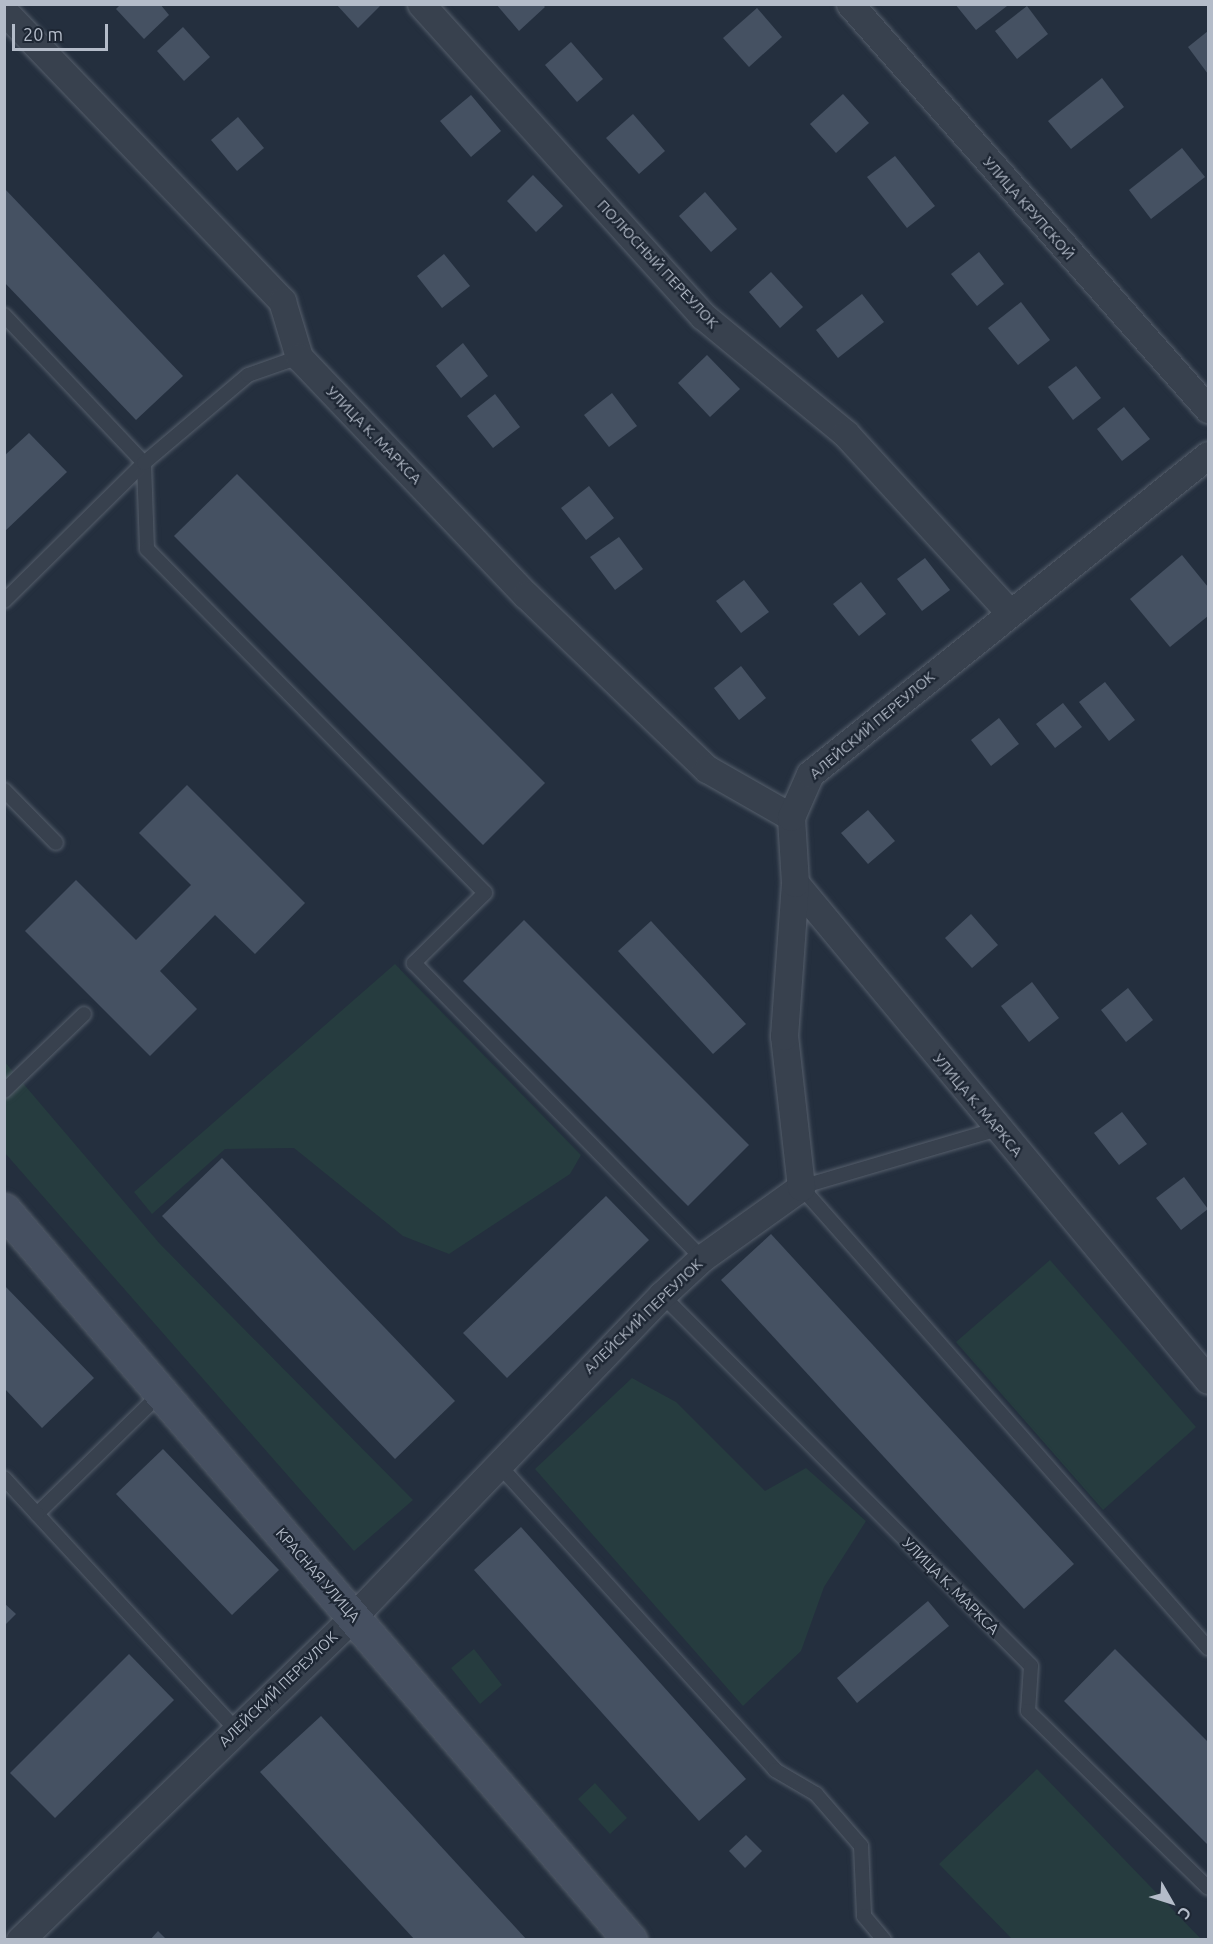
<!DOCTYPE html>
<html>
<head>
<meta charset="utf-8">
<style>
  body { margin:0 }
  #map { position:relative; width:1213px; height:1944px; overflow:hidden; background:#242f3e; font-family:Ubuntu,sans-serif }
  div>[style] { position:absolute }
  .green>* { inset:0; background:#263c3f }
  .building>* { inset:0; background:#455162 }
  .roads { filter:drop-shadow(0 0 2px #565f6c) drop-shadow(0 0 2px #565f6c) }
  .lane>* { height:14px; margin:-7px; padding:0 7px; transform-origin:7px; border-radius:7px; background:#38414e }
  .street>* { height:27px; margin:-13.5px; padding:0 13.5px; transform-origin:13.5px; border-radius:13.5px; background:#38414e }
  .secondary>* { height:33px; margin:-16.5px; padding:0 16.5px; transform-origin:16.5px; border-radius:16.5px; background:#465061 }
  span { translate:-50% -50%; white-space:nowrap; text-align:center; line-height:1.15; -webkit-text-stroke:4.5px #1d2633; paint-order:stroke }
  .street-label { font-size:15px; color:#b4bcc9 }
  .frame { position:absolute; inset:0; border:6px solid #b4bcc9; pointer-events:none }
  .north { position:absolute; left:1141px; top:1872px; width:60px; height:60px; -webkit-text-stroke:4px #1d2633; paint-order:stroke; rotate:129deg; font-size:16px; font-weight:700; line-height:24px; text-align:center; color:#b4bcc9 }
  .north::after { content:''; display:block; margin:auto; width:21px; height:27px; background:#b4bcc9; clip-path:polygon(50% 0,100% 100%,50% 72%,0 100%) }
  .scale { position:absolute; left:12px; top:24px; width:96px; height:27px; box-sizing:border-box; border:3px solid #b4bcc9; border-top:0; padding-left:8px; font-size:18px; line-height:21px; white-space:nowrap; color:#b4bcc9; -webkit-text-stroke:4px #1d2633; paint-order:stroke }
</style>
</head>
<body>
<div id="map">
  <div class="green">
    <div style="clip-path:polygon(395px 964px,581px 1155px,570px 1174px,449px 1254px,403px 1236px,294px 1148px,225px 1149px,152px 1214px,134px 1192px)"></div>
    <div style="clip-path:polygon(4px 1061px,160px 1244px,413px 1500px,354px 1551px,5px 1153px)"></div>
    <div style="clip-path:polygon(1050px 1260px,1196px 1427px,1103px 1510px,956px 1342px)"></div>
    <div style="clip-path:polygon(632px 1378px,676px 1402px,765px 1491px,806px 1468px,866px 1521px,824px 1587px,801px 1651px,743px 1706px,535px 1469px)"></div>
    <div style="clip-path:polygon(474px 1649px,502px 1685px,480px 1704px,451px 1668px)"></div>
    <div style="clip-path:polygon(1037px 1769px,1201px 1939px,1012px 1939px,939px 1864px)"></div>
    <div style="clip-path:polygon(595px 1783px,627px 1818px,610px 1834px,578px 1799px)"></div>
  </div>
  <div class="building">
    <div style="clip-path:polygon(121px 4px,160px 4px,169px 15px,144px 39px,116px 9px)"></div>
    <div style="clip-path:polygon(336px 4px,382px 4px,358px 28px)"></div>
    <div style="clip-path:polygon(496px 4px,542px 4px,545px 7px,519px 31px)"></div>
    <div style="clip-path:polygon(955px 4px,1006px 4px,1007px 6px,976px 30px)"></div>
    <div style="clip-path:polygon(1027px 6px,1048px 34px,1017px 59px,995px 31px)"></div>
    <div style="clip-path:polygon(757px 8px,782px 37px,749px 67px,723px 38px)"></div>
    <div style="clip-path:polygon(183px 27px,210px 57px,184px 81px,157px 51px)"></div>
    <div style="clip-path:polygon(1208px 31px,1208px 74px,1188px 47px)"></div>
    <div style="clip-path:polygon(571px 42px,603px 79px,577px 102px,545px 65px)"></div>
    <div style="clip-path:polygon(1102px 78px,1124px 107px,1071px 149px,1048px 121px)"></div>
    <div style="clip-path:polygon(843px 94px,869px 123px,836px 153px,810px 124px)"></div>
    <div style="clip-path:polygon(471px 95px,501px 131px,471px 157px,440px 121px)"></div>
    <div style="clip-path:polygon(633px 114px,665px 151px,639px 174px,606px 138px)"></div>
    <div style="clip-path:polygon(238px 117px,264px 148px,237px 171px,211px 140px)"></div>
    <div style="clip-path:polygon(1182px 148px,1205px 177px,1151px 219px,1129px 190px)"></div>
    <div style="clip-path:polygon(895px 156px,935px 206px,907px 228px,867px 177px)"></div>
    <div style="clip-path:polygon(533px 175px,563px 206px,536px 232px,507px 201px)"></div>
    <div style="clip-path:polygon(4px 188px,183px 376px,136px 420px,4px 282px)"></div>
    <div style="clip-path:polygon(705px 192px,737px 229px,711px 252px,679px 216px)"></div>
    <div style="clip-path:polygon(979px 252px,1004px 284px,977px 306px,951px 274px)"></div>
    <div style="clip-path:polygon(444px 254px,470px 286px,442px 308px,417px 276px)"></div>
    <div style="clip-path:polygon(771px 272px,803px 307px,780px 328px,749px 292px)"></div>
    <div style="clip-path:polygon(862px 294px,884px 322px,838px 358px,816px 330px)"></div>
    <div style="clip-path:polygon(1021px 302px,1050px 340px,1018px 365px,988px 328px)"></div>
    <div style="clip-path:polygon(463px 343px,488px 376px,461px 398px,436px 366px)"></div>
    <div style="clip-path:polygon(707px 355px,740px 389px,710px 417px,678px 383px)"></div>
    <div style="clip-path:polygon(1076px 366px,1101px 398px,1073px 420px,1048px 387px)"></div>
    <div style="clip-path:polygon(612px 393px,637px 426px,609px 447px,584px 415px)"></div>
    <div style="clip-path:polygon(495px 394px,520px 427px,493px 448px,467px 416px)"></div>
    <div style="clip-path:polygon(1124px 407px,1150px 439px,1122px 461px,1097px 429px)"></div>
    <div style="clip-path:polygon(29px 433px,67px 472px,4px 532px,4px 456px)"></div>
    <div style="clip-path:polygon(237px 474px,545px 783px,483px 845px,174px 536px)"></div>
    <div style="clip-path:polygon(589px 486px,614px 518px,586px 540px,561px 508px)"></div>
    <div style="clip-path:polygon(619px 537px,643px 569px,615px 590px,590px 557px)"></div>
    <div style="clip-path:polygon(1182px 555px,1208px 587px,1208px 616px,1170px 647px,1130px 599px)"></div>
    <div style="clip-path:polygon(925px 558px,950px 590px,922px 611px,897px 579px)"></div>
    <div style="clip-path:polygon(744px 580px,769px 612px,741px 633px,716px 601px)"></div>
    <div style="clip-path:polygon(861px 582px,886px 614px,859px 636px,833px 604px)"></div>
    <div style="clip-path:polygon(741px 666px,766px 698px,739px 720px,714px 688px)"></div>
    <div style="clip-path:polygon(1105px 682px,1135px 720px,1109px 741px,1079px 702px)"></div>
    <div style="clip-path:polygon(1063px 703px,1082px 727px,1055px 748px,1036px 724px)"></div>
    <div style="clip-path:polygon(999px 718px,1019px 744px,991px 766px,971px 740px)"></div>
    <div style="clip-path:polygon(187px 785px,305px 903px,255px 954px,215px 915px,160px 971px,197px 1009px,150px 1056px,25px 931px,76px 880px,136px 940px,191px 885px,139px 833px)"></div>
    <div style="clip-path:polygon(868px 810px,895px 841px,868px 864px,841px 833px)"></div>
    <div style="clip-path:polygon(971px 914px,998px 945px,972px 968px,945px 938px)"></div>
    <div style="clip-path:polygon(524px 920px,749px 1145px,688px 1206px,463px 981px)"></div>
    <div style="clip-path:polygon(651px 921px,746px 1024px,713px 1054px,618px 951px)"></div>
    <div style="clip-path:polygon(1032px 982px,1059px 1018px,1029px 1042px,1001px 1006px)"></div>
    <div style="clip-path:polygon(1128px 988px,1153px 1020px,1126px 1042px,1101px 1010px)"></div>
    <div style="clip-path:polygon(1122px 1112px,1147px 1144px,1119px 1165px,1094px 1133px)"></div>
    <div style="clip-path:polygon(222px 1158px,455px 1401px,395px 1459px,162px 1216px)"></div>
    <div style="clip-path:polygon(1184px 1177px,1208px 1209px,1181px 1230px,1156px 1198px)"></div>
    <div style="clip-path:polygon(606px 1196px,649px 1240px,507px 1378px,463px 1333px)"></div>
    <div style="clip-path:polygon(771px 1234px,1074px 1564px,1024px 1609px,721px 1280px)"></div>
    <div style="clip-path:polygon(4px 1285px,94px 1378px,42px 1428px,4px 1388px)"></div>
    <div style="clip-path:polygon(163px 1449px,279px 1570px,232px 1615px,116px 1494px)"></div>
    <div style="clip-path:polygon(521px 1527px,746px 1779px,699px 1821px,474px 1570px)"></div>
    <div style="clip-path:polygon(928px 1601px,949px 1626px,857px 1703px,837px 1678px)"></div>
    <div style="clip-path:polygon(4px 1603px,16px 1614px,4px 1626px)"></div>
    <div style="clip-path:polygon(1115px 1649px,1208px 1742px,1208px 1845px,1064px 1701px)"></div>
    <div style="clip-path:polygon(129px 1654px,174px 1700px,55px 1818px,10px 1773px)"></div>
    <div style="clip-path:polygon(321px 1716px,527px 1940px,415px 1940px,260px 1772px)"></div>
    <div style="clip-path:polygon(746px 1835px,762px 1851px,745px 1868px,729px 1851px)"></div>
    <div style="clip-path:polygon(158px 1931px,167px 1940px,150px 1940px)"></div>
  </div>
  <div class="roads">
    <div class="lane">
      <div style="left:4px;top:315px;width:204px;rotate:46.6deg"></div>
      <div style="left:144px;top:463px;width:86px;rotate:88deg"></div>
      <div style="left:147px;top:549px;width:482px;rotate:45.5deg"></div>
      <div style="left:485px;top:893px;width:100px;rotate:135.4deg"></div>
      <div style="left:414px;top:963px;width:412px;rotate:45.7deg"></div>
      <div style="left:4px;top:601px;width:197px;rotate:-44.6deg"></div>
      <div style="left:144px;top:463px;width:136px;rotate:-40.2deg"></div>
      <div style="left:248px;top:375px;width:54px;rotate:-19.4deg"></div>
      <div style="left:4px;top:790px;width:74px;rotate:45.5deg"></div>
      <div style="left:4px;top:1091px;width:111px;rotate:-43.9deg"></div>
      <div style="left:998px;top:1129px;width:205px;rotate:163.6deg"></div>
      <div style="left:801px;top:1187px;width:615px;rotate:48.56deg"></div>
      <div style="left:662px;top:1295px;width:523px;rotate:45.15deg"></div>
      <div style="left:1031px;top:1666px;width:45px;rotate:93.8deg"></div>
      <div style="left:1028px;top:1711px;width:252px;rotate:44.5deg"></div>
      <div style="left:161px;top:1393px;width:173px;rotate:135.7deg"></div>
      <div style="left:37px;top:1514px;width:294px;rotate:47.3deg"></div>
      <div style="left:498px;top:1464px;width:413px;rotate:47.8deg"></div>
      <div style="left:775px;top:1770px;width:48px;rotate:30.3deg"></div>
      <div style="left:816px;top:1794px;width:69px;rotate:49.1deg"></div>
      <div style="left:861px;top:1846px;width:70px;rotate:87.5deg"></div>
      <div style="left:864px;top:1916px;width:31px;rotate:50deg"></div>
      <div style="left:4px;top:1478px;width:49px;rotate:47.5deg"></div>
    </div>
    <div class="street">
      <div style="left:421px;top:4px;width:421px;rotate:47.9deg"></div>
      <div style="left:703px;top:316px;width:185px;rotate:39.5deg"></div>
      <div style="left:846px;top:434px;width:241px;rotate:47.5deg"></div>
      <div style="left:850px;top:4px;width:541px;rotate:48.52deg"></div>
      <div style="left:4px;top:11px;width:402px;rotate:46.2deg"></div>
      <div style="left:282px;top:301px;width:59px;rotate:73.1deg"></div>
      <div style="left:299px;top:357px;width:329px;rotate:46.4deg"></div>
      <div style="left:526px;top:595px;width:251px;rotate:43.9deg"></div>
      <div style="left:707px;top:769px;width:97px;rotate:29.7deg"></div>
      <div style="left:795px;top:883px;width:646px;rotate:50.27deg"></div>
      <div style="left:20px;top:1940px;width:465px;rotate:-44.1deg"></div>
      <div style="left:354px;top:1616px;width:445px;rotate:-46.2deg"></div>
      <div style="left:662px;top:1295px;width:54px;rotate:-42.8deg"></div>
      <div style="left:702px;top:1258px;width:122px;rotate:-35.6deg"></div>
      <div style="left:801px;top:1187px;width:152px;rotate:-96.4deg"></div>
      <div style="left:784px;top:1036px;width:153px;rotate:-85.9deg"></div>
      <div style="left:795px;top:883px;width:66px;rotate:-93.5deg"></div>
      <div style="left:791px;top:817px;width:47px;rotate:-66.2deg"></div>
      <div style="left:810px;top:774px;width:510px;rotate:-38.71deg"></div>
    </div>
    <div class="secondary">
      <div style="left:4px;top:1210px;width:962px;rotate:49.39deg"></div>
    </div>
  </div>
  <div class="street-label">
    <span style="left:1029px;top:208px;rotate:49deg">УЛИЦА КРУПСКОЙ</span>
    <span style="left:658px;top:264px;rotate:47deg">ПОЛЮСНЫЙ ПЕРЕУЛОК</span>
    <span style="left:374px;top:435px;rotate:46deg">УЛИЦА К. МАРКСА</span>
    <span style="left:872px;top:725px;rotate:-40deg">АЛЕЙСКИЙ ПЕРЕУЛОК</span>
    <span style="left:978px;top:1105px;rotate:50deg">УЛИЦА К. МАРКСА</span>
    <span style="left:643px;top:1316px;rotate:-44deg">АЛЕЙСКИЙ ПЕРЕУЛОК</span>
    <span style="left:318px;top:1575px;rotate:49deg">КРАСНАЯ УЛИЦА</span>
    <span style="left:951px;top:1586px;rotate:45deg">УЛИЦА К. МАРКСА</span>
    <span style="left:278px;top:1689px;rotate:-44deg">АЛЕЙСКИЙ ПЕРЕУЛОК</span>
  </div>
  <div class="frame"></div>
  <div class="north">С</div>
  <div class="scale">20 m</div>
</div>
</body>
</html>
